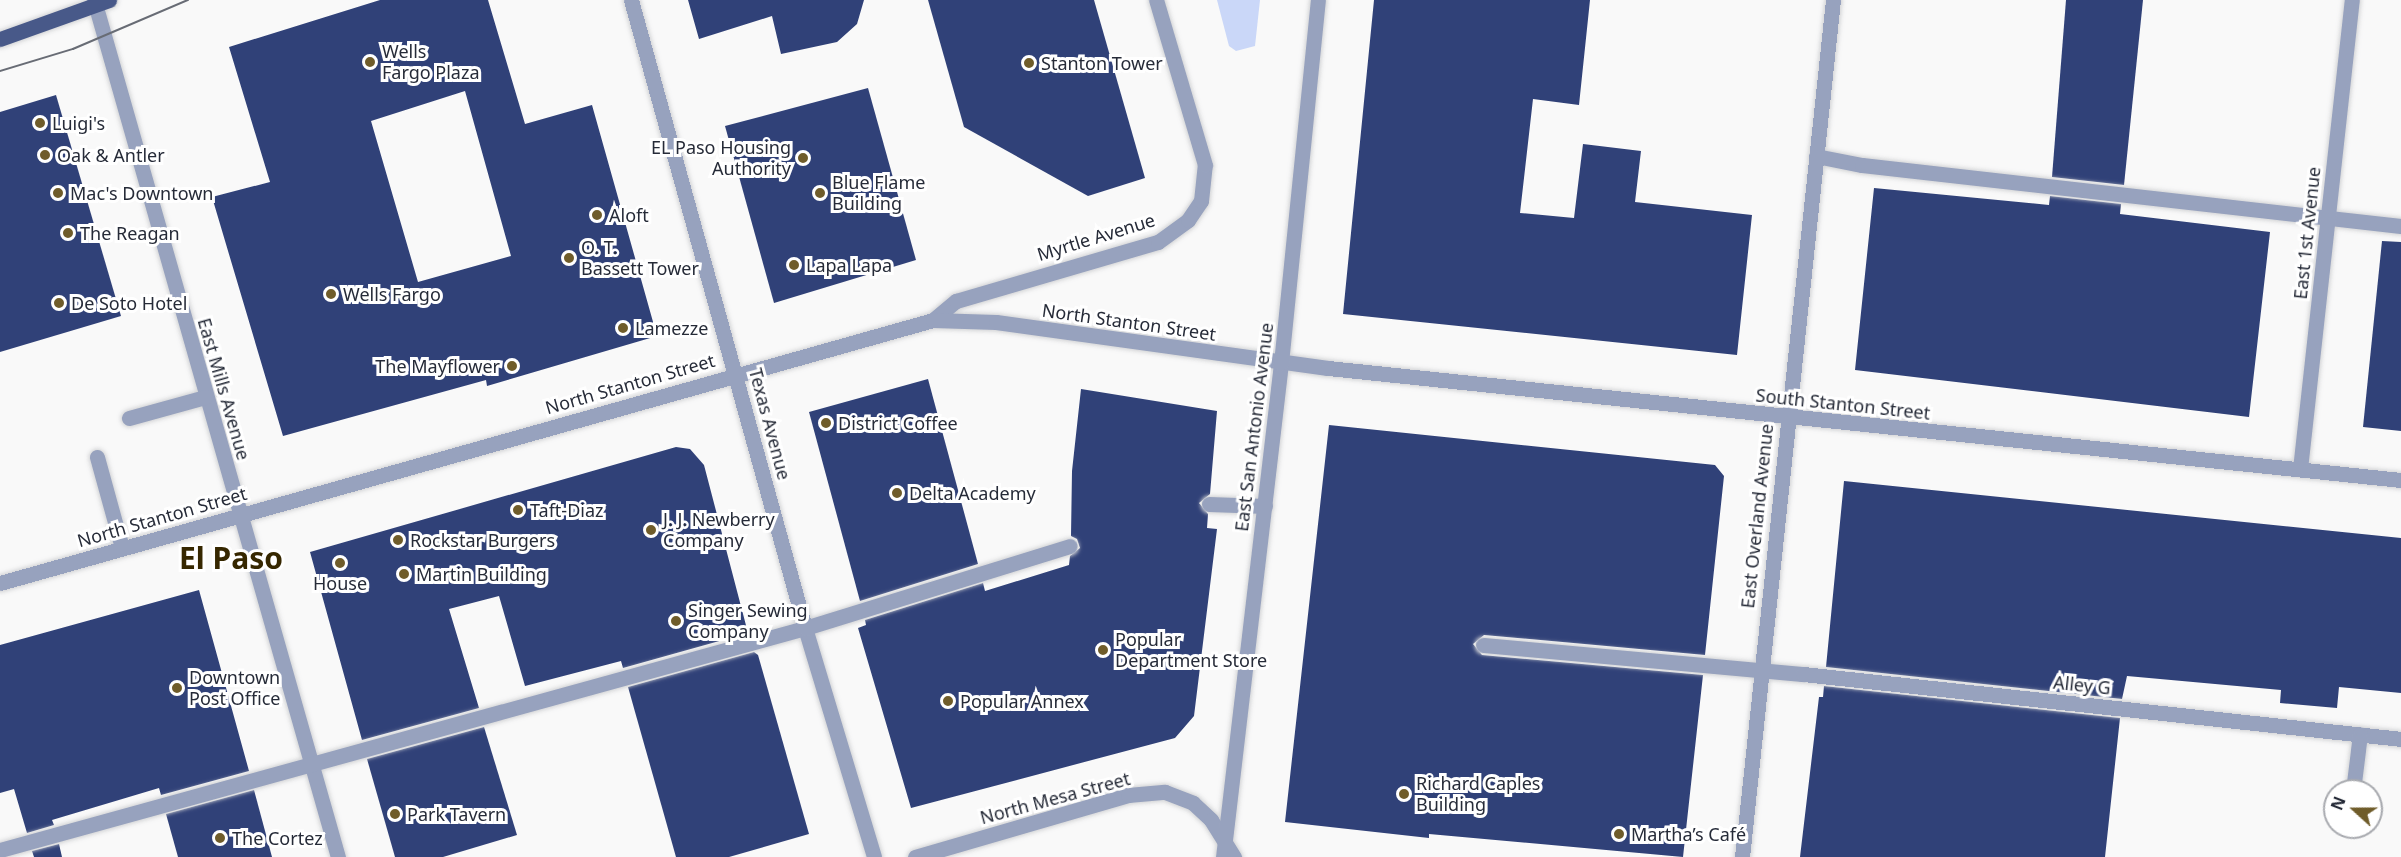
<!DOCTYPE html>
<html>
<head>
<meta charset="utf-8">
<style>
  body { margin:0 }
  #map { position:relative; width:2401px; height:857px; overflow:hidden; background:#f9f9f9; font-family:"Noto Sans",sans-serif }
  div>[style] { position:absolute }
  .green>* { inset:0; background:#cad7f8 }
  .building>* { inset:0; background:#304178 }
  .roads { filter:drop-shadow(0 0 2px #d3d4d6) drop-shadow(0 0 2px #d3d4d6) }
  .minor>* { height:15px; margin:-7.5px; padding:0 7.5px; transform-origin:7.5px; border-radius:7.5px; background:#97a2be }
  .major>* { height:15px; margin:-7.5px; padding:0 7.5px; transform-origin:7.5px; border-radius:7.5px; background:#485989 }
  .tram>* { height:1.5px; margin:-0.75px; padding:0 0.75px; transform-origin:0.75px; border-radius:0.75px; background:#686c75 }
  .dots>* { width:16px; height:16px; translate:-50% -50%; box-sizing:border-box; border:3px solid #fff; border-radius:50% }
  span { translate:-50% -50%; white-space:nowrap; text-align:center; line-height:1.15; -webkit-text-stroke:6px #fff; paint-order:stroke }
  .poi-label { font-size:18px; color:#262b38 }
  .left { translate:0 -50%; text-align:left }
  .right { translate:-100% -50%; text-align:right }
  .street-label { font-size:18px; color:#262b38 }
  .town-label { font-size:30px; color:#362700; font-weight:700 }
  .north { position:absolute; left:2323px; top:779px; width:60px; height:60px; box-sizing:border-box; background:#fff; border:2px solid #a8aaaf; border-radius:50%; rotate:291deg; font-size:16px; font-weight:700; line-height:24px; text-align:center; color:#262b38 }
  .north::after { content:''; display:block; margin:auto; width:21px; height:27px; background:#6f5c2a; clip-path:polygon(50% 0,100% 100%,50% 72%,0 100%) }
</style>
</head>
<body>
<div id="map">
  <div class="green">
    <div style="clip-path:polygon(1217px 0,1260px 0,1255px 46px,1236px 51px,1229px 46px)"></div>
  </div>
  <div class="building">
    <div style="clip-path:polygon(evenodd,380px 0,488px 0,525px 124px,592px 105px,657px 336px,487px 386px,486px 380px,283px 436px,212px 197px,270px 182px,229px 47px,380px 0,465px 91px,511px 256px,418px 282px,371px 121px,465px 91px)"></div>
    <div style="clip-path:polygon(688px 0,864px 0,857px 24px,837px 42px,781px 54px,772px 16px,699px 39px)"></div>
    <div style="clip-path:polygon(928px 0,1094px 0,1145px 178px,1088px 196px,964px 127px)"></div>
    <div style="clip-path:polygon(1374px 0,1590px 0,1579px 105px,1533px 99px,1520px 213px,1574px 218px,1583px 144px,1641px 151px,1635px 202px,1752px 215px,1737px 355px,1343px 314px)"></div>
    <div style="clip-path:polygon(2066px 0,2143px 0,2124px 185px,2052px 177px)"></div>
    <div style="clip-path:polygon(868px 88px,916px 260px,774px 303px,725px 126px)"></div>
    <div style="clip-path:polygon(56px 95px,121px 316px,0 352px,0 112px)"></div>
    <div style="clip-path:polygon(1874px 188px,2049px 205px,2050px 196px,2121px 204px,2120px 214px,2270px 232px,2249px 417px,1855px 370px)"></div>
    <div style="clip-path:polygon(2382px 241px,2401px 242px,2401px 431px,2363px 427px)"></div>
    <div style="clip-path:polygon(928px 379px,978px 564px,860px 601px,809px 412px)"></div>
    <div style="clip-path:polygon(1081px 389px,1217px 411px,1210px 494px,1199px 503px,1208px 514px,1207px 528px,1217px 529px,1194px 716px,1175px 738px,911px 808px,858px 628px,866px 625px,865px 620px,983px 583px,985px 591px,1069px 565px,1070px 556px,1080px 548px,1077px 539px,1071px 536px,1072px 471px)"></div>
    <div style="clip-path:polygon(1329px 425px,1715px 465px,1724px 476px,1705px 655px,1484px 635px,1473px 644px,1482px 655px,1703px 675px,1683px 857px,1429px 834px,1429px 838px,1285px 822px)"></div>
    <div style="clip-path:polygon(676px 447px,690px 449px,704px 465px,748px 633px,623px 668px,621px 661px,525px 686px,499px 596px,449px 609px,479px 708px,362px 740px,310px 552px)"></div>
    <div style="clip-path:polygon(1844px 481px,2401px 538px,2401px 693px,2339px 687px,2337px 708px,2280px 703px,2281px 690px,2127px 676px,2122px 699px,1826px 667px)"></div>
    <div style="clip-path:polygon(199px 590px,249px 771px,161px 795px,159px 788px,52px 820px,54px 825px,27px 833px,14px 789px,0 793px,0 645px)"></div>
    <div style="clip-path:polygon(754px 652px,758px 655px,809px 834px,729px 857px,676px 857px,628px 687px)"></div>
    <div style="clip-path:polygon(1824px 686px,2120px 718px,2105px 857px,1800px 857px,1819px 697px,1823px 697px)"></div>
    <div style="clip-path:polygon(484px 727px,517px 835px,443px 857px,395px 857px,367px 759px)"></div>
    <div style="clip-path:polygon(254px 790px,272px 857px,178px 857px,166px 814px)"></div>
    <div style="clip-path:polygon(59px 844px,62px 857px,34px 857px,32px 851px)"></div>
  </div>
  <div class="roads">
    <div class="minor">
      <div style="left:94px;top:0;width:891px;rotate:74.11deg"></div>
      <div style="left:631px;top:0;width:652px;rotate:74.51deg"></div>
      <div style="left:805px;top:628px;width:239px;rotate:73.2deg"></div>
      <div style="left:1816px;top:156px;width:47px;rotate:11.1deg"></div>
      <div style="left:1862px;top:165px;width:542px;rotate:6.46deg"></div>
      <div style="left:933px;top:320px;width:30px;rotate:-40deg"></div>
      <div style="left:956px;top:301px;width:210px;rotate:-16.3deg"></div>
      <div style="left:1158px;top:242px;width:37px;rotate:-36deg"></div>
      <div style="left:1188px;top:220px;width:23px;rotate:-56deg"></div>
      <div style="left:1201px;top:201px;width:36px;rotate:-84deg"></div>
      <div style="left:1205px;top:165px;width:172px;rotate:-106.5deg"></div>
      <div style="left:129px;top:418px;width:79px;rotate:-15.4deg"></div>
      <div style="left:97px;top:457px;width:94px;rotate:74.6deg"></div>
      <div style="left:2300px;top:469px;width:472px;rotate:-83.7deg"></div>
      <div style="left:1209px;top:504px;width:56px;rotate:2deg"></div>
      <div style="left:0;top:583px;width:969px;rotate:-15.74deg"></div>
      <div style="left:933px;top:320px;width:63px;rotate:1.8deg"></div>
      <div style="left:996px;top:322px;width:335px;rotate:7.9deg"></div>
      <div style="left:1328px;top:368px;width:1079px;rotate:5.96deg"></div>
      <div style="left:1483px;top:645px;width:321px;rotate:5.2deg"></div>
      <div style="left:1803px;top:674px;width:602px;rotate:6.2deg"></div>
      <div style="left:2353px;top:791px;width:57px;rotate:-83deg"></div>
      <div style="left:0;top:850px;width:835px;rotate:-15.42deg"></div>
      <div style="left:805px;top:628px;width:277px;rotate:-17.2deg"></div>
      <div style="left:915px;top:857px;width:222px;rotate:-16.2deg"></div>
      <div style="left:1128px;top:795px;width:37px;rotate:-5deg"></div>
      <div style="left:1165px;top:792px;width:30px;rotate:21deg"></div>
      <div style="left:1193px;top:803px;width:25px;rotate:43deg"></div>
      <div style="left:1211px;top:820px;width:44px;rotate:58.1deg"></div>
      <div style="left:1223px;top:857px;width:497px;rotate:-83.3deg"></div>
      <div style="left:1281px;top:363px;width:365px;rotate:-84.2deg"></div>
      <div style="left:1742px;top:857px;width:862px;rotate:-83.94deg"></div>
    </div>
    <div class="major">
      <div style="left:0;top:39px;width:116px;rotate:-19.7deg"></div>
    </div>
  </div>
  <div class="tram">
    <div style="left:0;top:71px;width:76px;rotate:-16.8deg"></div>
    <div style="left:73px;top:49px;width:125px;rotate:-23.1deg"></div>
  </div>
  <div class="dots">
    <div style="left:370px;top:62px;background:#6f5c2a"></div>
    <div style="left:1029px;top:63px;background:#6f5c2a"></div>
    <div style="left:40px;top:123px;background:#6f5c2a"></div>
    <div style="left:45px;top:155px;background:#6f5c2a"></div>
    <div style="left:803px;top:158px;background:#6f5c2a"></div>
    <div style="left:58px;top:193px;background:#6f5c2a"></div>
    <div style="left:820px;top:193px;background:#6f5c2a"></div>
    <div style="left:597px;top:215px;background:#6f5c2a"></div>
    <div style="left:68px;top:233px;background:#6f5c2a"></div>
    <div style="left:569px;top:258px;background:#6f5c2a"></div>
    <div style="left:794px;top:265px;background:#6f5c2a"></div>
    <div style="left:331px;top:294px;background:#6f5c2a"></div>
    <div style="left:59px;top:303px;background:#6f5c2a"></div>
    <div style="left:623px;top:328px;background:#6f5c2a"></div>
    <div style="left:512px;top:366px;background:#6f5c2a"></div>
    <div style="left:826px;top:423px;background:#6f5c2a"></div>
    <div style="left:897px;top:493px;background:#6f5c2a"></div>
    <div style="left:518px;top:510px;background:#6f5c2a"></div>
    <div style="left:651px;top:530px;background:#6f5c2a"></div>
    <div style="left:398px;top:540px;background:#6f5c2a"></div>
    <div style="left:340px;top:563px;background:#6f5c2a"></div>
    <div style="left:404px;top:574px;background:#6f5c2a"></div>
    <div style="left:676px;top:621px;background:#6f5c2a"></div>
    <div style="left:1103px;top:650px;background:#6f5c2a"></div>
    <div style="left:177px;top:688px;background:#6f5c2a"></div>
    <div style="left:948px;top:701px;background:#6f5c2a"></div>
    <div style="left:1404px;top:794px;background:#6f5c2a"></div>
    <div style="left:395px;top:814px;background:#6f5c2a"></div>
    <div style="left:1619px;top:834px;background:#6f5c2a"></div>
    <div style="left:220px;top:838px;background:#6f5c2a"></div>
  </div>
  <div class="poi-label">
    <span class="left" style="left:382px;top:62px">Wells<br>Fargo Plaza</span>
    <span class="left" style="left:1041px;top:63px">Stanton Tower</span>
    <span class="left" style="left:52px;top:123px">Luigi's</span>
    <span class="right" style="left:791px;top:158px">EL Paso Housing<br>Authority</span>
    <span class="left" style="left:57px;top:155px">Oak &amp; Antler</span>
    <span class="left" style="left:832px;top:193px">Blue Flame<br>Building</span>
    <span class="left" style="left:70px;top:193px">Mac's Downtown</span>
    <span class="left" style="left:609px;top:215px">Aloft</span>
    <span class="left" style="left:80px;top:233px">The Reagan</span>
    <span class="left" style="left:581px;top:258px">O. T.<br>Bassett Tower</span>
    <span class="left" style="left:806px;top:265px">Lapa Lapa</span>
    <span class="left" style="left:343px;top:294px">Wells Fargo</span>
    <span class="left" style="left:71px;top:303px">De Soto Hotel</span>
    <span class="left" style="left:635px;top:328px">Lamezze</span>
    <span class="right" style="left:500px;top:366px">The Mayflower</span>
    <span class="left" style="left:838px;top:423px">District Coffee</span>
    <span class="left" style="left:909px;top:493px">Delta Academy</span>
    <span class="left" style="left:530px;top:510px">Taft-Diaz</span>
    <span class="left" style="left:663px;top:530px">J. J. Newberry<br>Company</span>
    <span class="left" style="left:410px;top:540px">Rockstar Burgers</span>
    <span class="left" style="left:416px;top:574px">Martin Building</span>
    <span style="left:340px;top:583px">House</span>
    <span class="left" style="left:688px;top:621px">Singer Sewing<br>Company</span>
    <span class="left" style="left:1115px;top:650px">Popular<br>Department Store</span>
    <span class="left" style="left:189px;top:688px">Downtown<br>Post Office</span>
    <span class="left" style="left:960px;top:701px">Popular Annex</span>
    <span class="left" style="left:1416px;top:794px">Richard Caples<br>Building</span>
    <span class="left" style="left:407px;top:814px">Park Tavern</span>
    <span class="left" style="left:1631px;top:834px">Martha’s Café</span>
    <span class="left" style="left:232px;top:838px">The Cortez</span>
  </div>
  <div class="street-label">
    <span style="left:2307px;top:233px;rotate:-84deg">East 1st Avenue</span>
    <span style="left:1096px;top:237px;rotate:-17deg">Myrtle Avenue</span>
    <span style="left:1129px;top:322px;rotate:8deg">North Stanton Street</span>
    <span style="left:630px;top:384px;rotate:-16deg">North Stanton Street</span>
    <span style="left:224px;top:389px;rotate:74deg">East Mills Avenue</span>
    <span style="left:1843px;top:404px;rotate:6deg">South Stanton Street</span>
    <span style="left:770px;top:424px;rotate:75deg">Texas Avenue</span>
    <span style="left:1254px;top:427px;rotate:-83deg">East San Antonio Avenue</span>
    <span style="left:1757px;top:516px;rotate:-84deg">East Overland Avenue</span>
    <span style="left:162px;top:517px;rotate:-16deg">North Stanton Street</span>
    <span style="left:2082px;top:685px;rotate:6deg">Alley G</span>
    <span style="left:1055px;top:798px;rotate:-15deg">North Mesa Street</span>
  </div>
  <div class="town-label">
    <span style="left:231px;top:558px">El Paso</span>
  </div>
  <div class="north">N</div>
</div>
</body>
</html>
